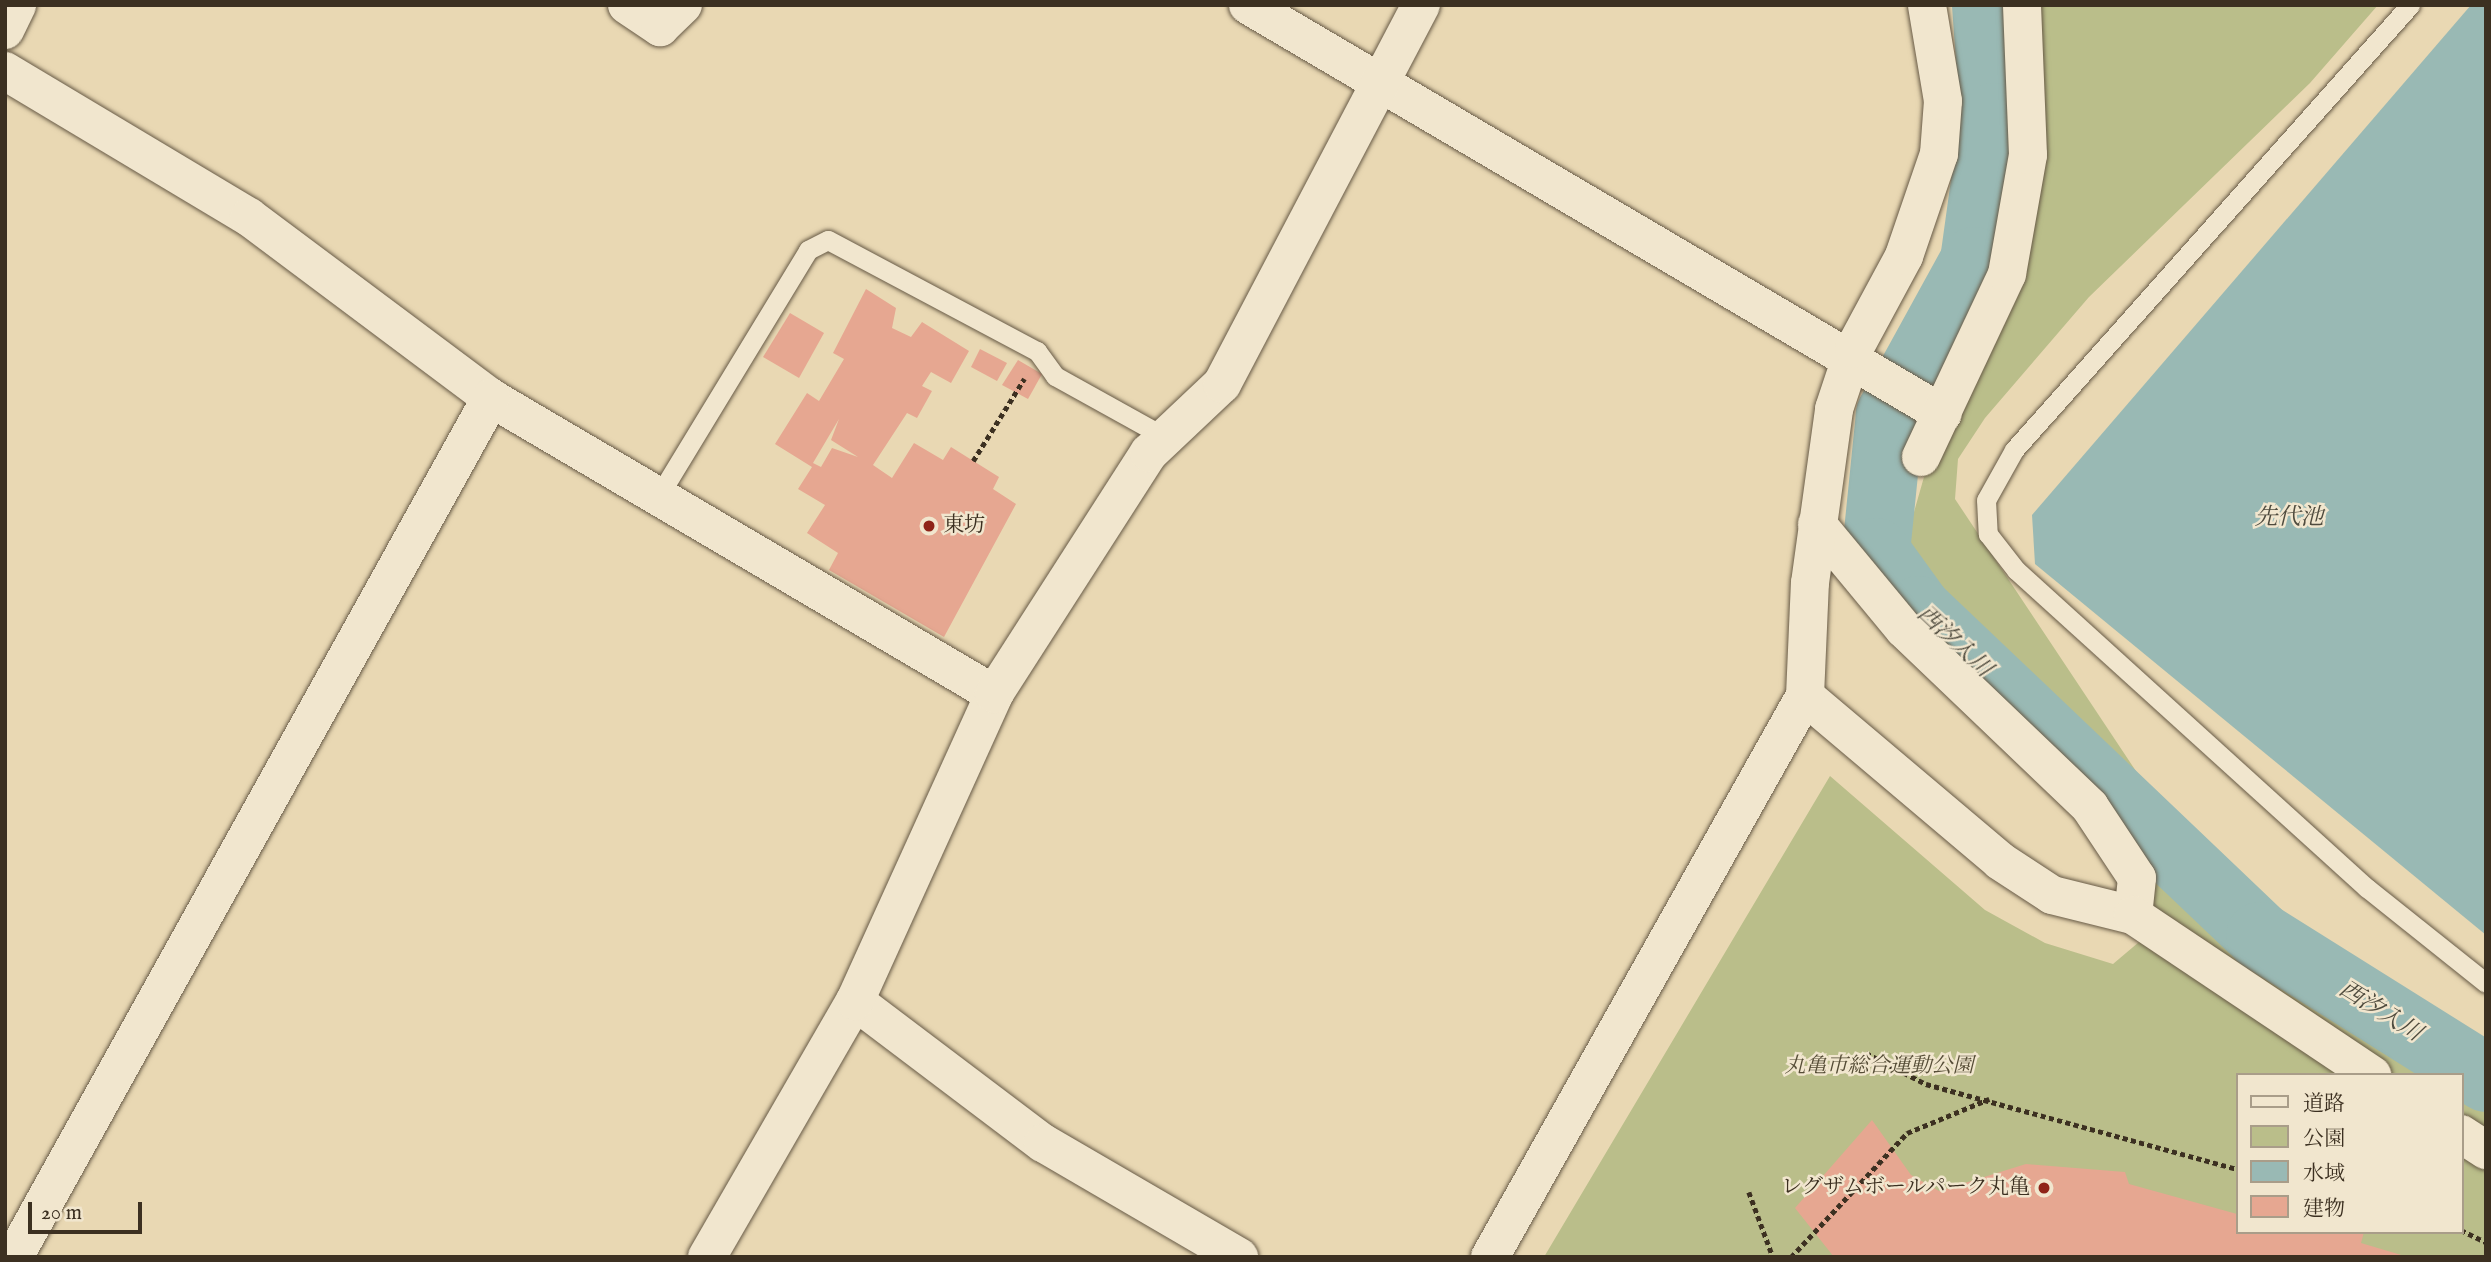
<!DOCTYPE html>
<html>
<head>
<meta charset="utf-8">
<style>
  body { margin:0 }
  #map { position:relative; width:2491px; height:1262px; overflow:hidden; background:#e9d8b3; font-family:"IM FELL English","Noto Serif JP",serif }
  div>[style] { position:absolute }
  .green>* { inset:0; background:#babe8a }
  .water>* { inset:0; background:#99b9b4 }
  .river>* { height:68px; margin:-34px; padding:0 34px; transform-origin:34px; border-radius:34px; background:#99b9b4 }
  .building>* { inset:0; background:#e6a791 }
  .path>* { height:4.5px; margin-top:-2.25px; transform-origin:0; background:repeating-linear-gradient(90deg,#3c3021 0 5px,transparent 0 8.5px) }
  .roads { filter:drop-shadow(0 0 2px #675a46) drop-shadow(0 0 2px #675a46) }
  .lane>* { height:19px; margin:-9.5px; padding:0 9.5px; transform-origin:9.5px; border-radius:9.5px; background:#f1e6ce }
  .street>* { height:38px; margin:-19px; padding:0 19px; transform-origin:19px; border-radius:19px; background:#f1e6ce }
  .secondary>* { height:38px; margin:-19px; padding:0 19px; transform-origin:19px; border-radius:19px; background:#f1e6ce }
  .dots>* { width:19px; height:19px; translate:-50% -50%; box-sizing:border-box; border:4px solid #f1e6ce; border-radius:50% }
  span { translate:-50% -50%; white-space:nowrap; text-align:center; line-height:1.15; -webkit-text-stroke:5px #f1e6ce; paint-order:stroke }
  .poi-label { font-size:21px; color:#3c3021 }
  .left { translate:0 -50%; text-align:left }
  .right { translate:-100% -50%; text-align:right }
  .park-label { font-size:21px; color:#554c36; font-style:italic }
  .water-label { font-size:23px; color:#4f4b3e; font-style:italic }
  .frame { position:absolute; inset:0; border:7px solid #3c3021; pointer-events:none }
  .legend { position:absolute; left:2236px; top:1073px; width:228px; height:161px; box-sizing:border-box; background:#f1e6ce; border:2px solid #a99d89; margin:0; padding:9px 12px; list-style:none; font-size:21px; color:#3c3021 }
  .legend li { display:flex; align-items:center; gap:14px; height:35px }
  .legend b { width:35px; border:2px solid #a99d89 }
  .scale { position:absolute; left:28px; top:1202px; width:114px; height:32px; box-sizing:border-box; border:4px solid #3c3021; border-top:0; padding-left:9px; font-size:21px; line-height:24px; white-space:nowrap; color:#3c3021; -webkit-text-stroke:5px #f1e6ce; paint-order:stroke }
</style>
</head>
<body>
<div id="map">
  <div class="green">
    <div style="clip-path:polygon(2032px 5px,2378px 5px,2310px 83px,2089px 297px,1985px 418px,1958px 459px,1955px 499px,2239px 926px,2449px 1075px,2237px 1075px,2237px 1232px,2461px 1232px,2461px 1083px,2486px 1101px,2486px 1257px,1544px 1257px,1830px 776px,1985px 910px,2045px 943px,2113px 964px,2139px 942px,2098px 832px,1882px 624px,1936px 435px,2031px 202px)"></div>
  </div>
  <div class="water">
    <div style="clip-path:polygon(2471px 5px,2486px 5px,2486px 935px,2035px 564px,2032px 515px)"></div>
  </div>
  <div class="river">
    <div style="left:1986px;top:5px;width:112px;rotate:85.9deg"></div>
    <div style="left:1994px;top:117px;width:145px;rotate:97.9deg"></div>
    <div style="left:1974px;top:261px;width:175px;rotate:118.8deg"></div>
    <div style="left:1890px;top:414px;width:139px;rotate:95.8deg"></div>
    <div style="left:1876px;top:552px;width:72px;rotate:54.1deg"></div>
    <div style="left:1918px;top:610px;width:472px;rotate:43.6deg"></div>
    <div style="left:2260px;top:936px;width:267px;rotate:32.1deg"></div>
  </div>
  <div class="building">
    <div style="clip-path:polygon(evenodd,866px 289px,896px 308px,892px 328px,911px 337px,922px 322px,969px 351px,951px 383px,931px 372px,922px 386px,932px 391px,917px 418px,907px 413px,873px 465px,892px 478px,914px 443px,943px 460px,951px 447px,999px 477px,993px 489px,1016px 504px,944px 637px,829px 570px,838px 553px,807px 533px,825px 505px,798px 489px,812px 467px,775px 444px,807px 393px,819px 401px,844px 359px,833px 353px,866px 289px,839px 419px,831px 440px,858px 457px,832px 448px,821px 467px,813px 463px,839px 419px)"></div>
    <div style="clip-path:polygon(790px 313px,824px 333px,799px 378px,763px 357px)"></div>
    <div style="clip-path:polygon(980px 349px,1007px 363px,997px 381px,971px 367px)"></div>
    <div style="clip-path:polygon(1018px 360px,1042px 374px,1028px 399px,1002px 385px)"></div>
    <div style="clip-path:polygon(1872px 1120px,1911px 1175px,1939px 1191px,2026px 1164px,2125px 1172px,2129px 1184px,2237px 1214px,2237px 1232px,2364px 1232px,2361px 1243px,2408px 1257px,1834px 1257px,1795px 1208px)"></div>
  </div>
  <div class="path">
    <div style="left:973px;top:461px;width:97px;rotate:-58.1deg"></div>
    <div style="left:1866px;top:1053px;width:68px;rotate:27.3deg"></div>
    <div style="left:1926px;top:1084px;width:322px;rotate:15.3deg"></div>
    <div style="left:1749px;top:1192px;width:69px;rotate:69.7deg"></div>
    <div style="left:2461px;top:1230px;width:28px;rotate:26deg"></div>
    <div style="left:1791px;top:1257px;width:170px;rotate:-46.9deg"></div>
    <div style="left:1907px;top:1133px;width:89px;rotate:-22.5deg"></div>
  </div>
  <div class="roads">
    <div class="lane">
      <div style="left:2410px;top:5px;width:596px;rotate:131.67deg"></div>
      <div style="left:2014px;top:450px;width:57px;rotate:119.2deg"></div>
      <div style="left:1986px;top:500px;width:34px;rotate:87deg"></div>
      <div style="left:1988px;top:534px;width:46px;rotate:52.1deg"></div>
      <div style="left:2016px;top:570px;width:474px;rotate:42.2deg"></div>
      <div style="left:2367px;top:888px;width:152px;rotate:38.6deg"></div>
      <div style="left:658px;top:497px;width:289px;rotate:-58.7deg"></div>
      <div style="left:808px;top:250px;width:22px;rotate:-27deg"></div>
      <div style="left:828px;top:240px;width:237px;rotate:28deg"></div>
      <div style="left:1037px;top:351px;width:31px;rotate:54deg"></div>
      <div style="left:1055px;top:376px;width:126px;rotate:29deg"></div>
    </div>
    <div class="street">
      <div style="left:627px;top:5px;width:40px;rotate:34deg"></div>
      <div style="left:660px;top:27px;width:32px;rotate:-44deg"></div>
      <div style="left:1248px;top:5px;width:806px;rotate:30.48deg"></div>
      <div style="left:5px;top:30px;width:28px;rotate:-64deg"></div>
      <div style="left:5px;top:71px;width:284px;rotate:30.9deg"></div>
      <div style="left:249px;top:217px;width:302px;rotate:36.8deg"></div>
      <div style="left:491px;top:398px;width:584px;rotate:30.48deg"></div>
      <div style="left:1921px;top:457px;width:202px;rotate:-64.8deg"></div>
      <div style="left:2007px;top:274px;width:121px;rotate:-80deg"></div>
      <div style="left:2028px;top:155px;width:150px;rotate:-92.3deg"></div>
      <div style="left:1817px;top:524px;width:136px;rotate:50.4deg"></div>
      <div style="left:1904px;top:629px;width:257px;rotate:43.7deg"></div>
      <div style="left:2090px;top:807px;width:85px;rotate:56.5deg"></div>
      <div style="left:2137px;top:878px;width:37px;rotate:96deg"></div>
      <div style="left:1805px;top:696px;width:255px;rotate:40.2deg"></div>
      <div style="left:2000px;top:861px;width:62px;rotate:33.2deg"></div>
      <div style="left:2052px;top:895px;width:83px;rotate:13.9deg"></div>
      <div style="left:2133px;top:915px;width:288px;rotate:33.8deg"></div>
      <div style="left:855px;top:1001px;width:236px;rotate:37.1deg"></div>
      <div style="left:1043px;top:1143px;width:227px;rotate:30.2deg"></div>
      <div style="left:2461px;top:1134px;width:30px;rotate:33deg"></div>
      <div style="left:14px;top:1257px;width:983px;rotate:-60.96deg"></div>
      <div style="left:707px;top:1257px;width:296px;rotate:-60deg"></div>
      <div style="left:855px;top:1001px;width:337px;rotate:-65.6deg"></div>
      <div style="left:994px;top:694px;width:287px;rotate:-57.3deg"></div>
      <div style="left:1149px;top:453px;width:100px;rotate:-43.4deg"></div>
      <div style="left:1222px;top:384px;width:428px;rotate:-62.3deg"></div>
    </div>
    <div class="secondary">
      <div style="left:1490px;top:1257px;width:643px;rotate:-60.69deg"></div>
      <div style="left:1805px;top:696px;width:113px;rotate:-87.5deg"></div>
      <div style="left:1810px;top:583px;width:176px;rotate:-82.1deg"></div>
      <div style="left:1834px;top:409px;width:63px;rotate:-71.6deg"></div>
      <div style="left:1854px;top:349px;width:106px;rotate:-61.7deg"></div>
      <div style="left:1904px;top:256px;width:108px;rotate:-71.1deg"></div>
      <div style="left:1939px;top:154px;width:53px;rotate:-85.7deg"></div>
      <div style="left:1943px;top:101px;width:97px;rotate:-99.5deg"></div>
    </div>
  </div>
  <div class="dots">
    <div style="left:929px;top:526px;background:#8f2418"></div>
    <div style="left:2044px;top:1188px;background:#8f2418"></div>
  </div>
  <div class="poi-label">
    <span class="left" style="left:943px;top:526px">東坊</span>
    <span class="right" style="left:2030px;top:1188px">レグザムボールパーク丸亀</span>
  </div>
  <div class="park-label">
    <span style="left:1879px;top:1067px">丸亀市総合運動公園</span>
  </div>
  <div class="water-label">
    <span style="left:2289px;top:518px">先代池</span>
    <span style="left:1954px;top:642px;rotate:43deg">西汐入川</span>
    <span style="left:2380px;top:1012px;rotate:32deg">西汐入川</span>
  </div>
  <div class="frame"></div>
  <ul class="legend">
  <li><b style="height:9px;background:#f1e6ce"></b>道路</li>
  <li><b style="height:19px;background:#babe8a"></b>公園</li>
  <li><b style="height:19px;background:#99b9b4"></b>水域</li>
  <li><b style="height:19px;background:#e6a791"></b>建物</li>
  </ul>
  <div class="scale">20 m</div>
</div>
</body>
</html>
